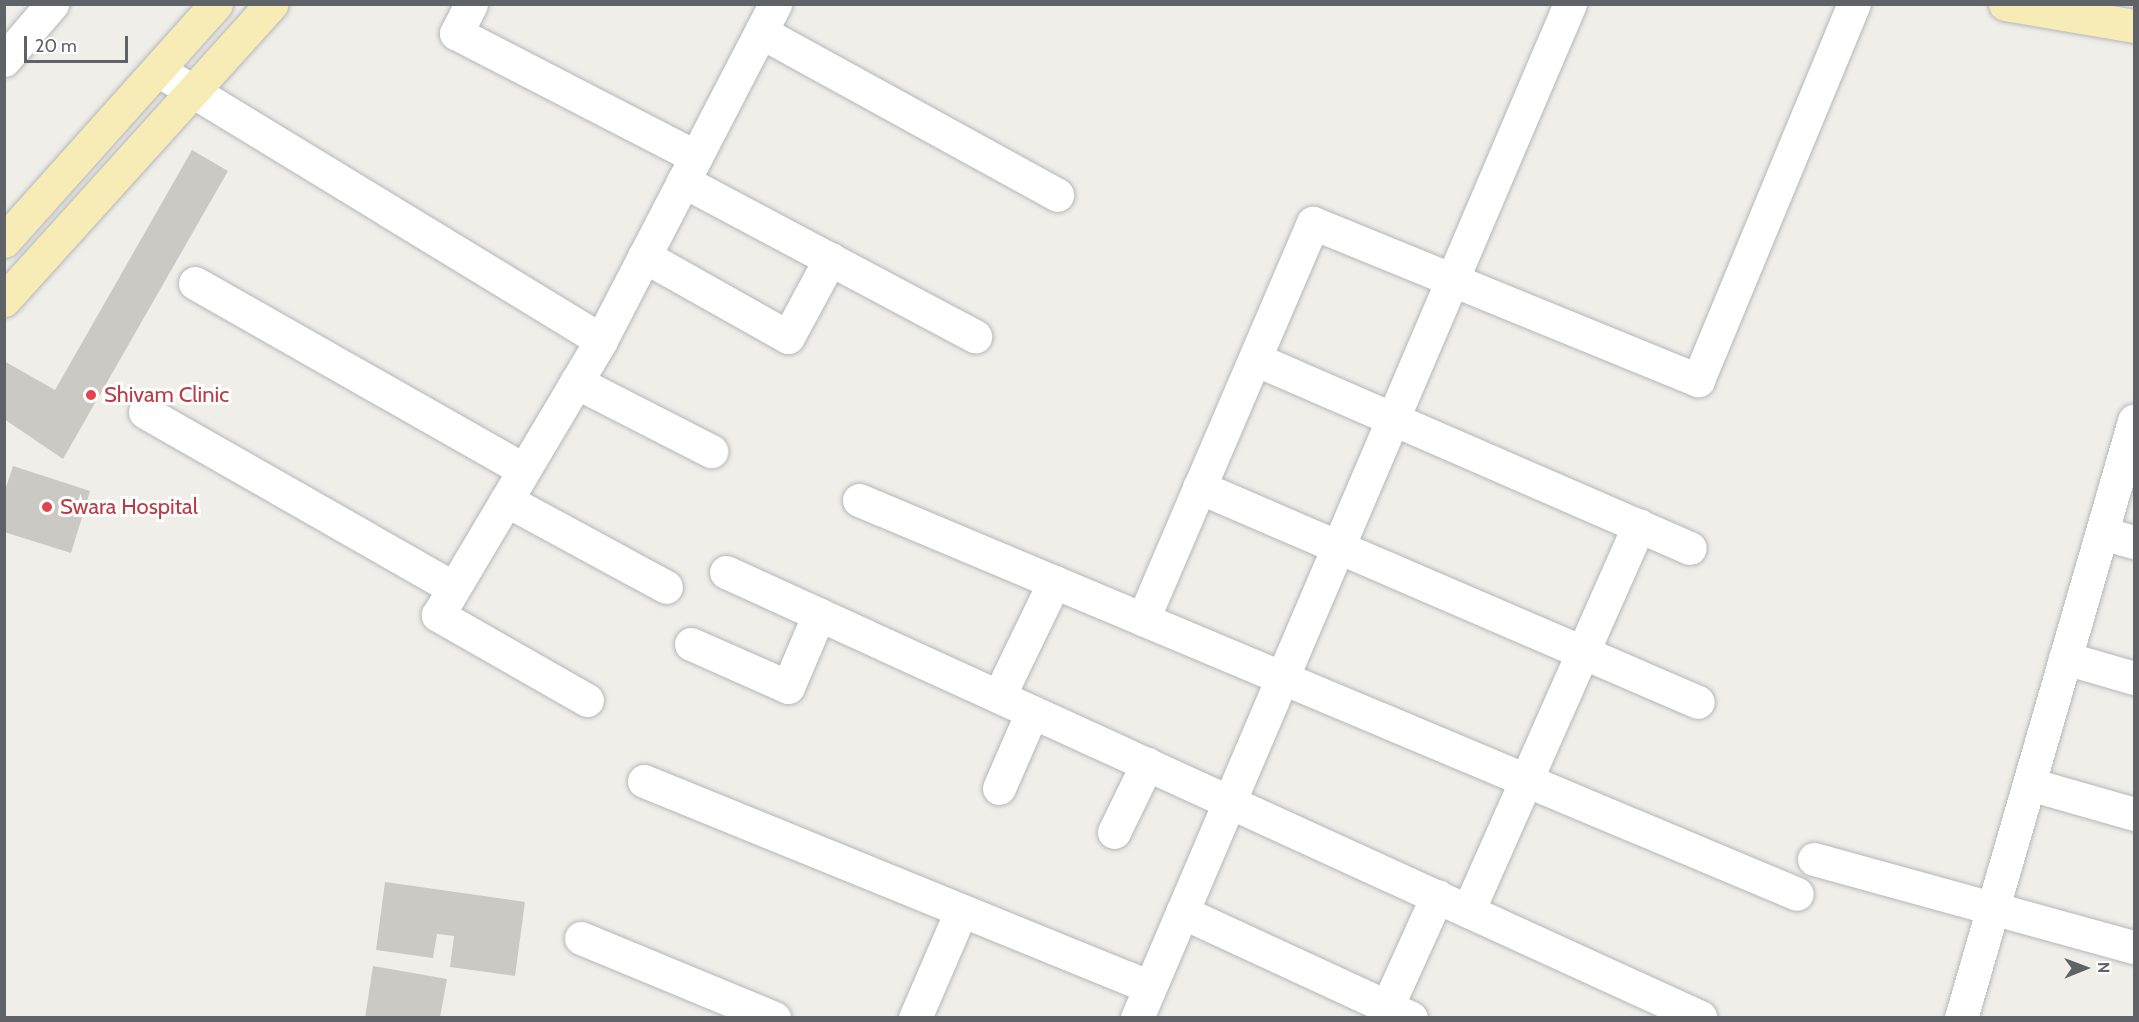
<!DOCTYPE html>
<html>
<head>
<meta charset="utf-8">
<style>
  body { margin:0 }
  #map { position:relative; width:2139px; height:1022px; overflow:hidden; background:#efeee8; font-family:Cabin,sans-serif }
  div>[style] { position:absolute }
  .building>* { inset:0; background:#cbc9c4 }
  .roads { filter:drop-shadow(0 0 2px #b5b7bb) drop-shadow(0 0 2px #b5b7bb) }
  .minor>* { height:33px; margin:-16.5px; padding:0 16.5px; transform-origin:16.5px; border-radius:16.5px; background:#fff }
  .major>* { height:33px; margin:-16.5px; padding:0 16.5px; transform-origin:16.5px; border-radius:16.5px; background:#f7ecb5 }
  .dots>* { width:16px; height:16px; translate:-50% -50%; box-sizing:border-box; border:3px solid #fff; border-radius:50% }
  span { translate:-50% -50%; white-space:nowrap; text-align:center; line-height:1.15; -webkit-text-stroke:6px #fff; paint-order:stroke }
  .health-label { font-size:22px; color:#be3a42 }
  .left { translate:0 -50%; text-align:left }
  .frame { position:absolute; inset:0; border:6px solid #5f6266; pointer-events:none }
  .north { position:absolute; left:2055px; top:938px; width:60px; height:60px; -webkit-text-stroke:4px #fff; paint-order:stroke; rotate:89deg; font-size:16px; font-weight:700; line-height:24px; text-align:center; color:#5f6266 }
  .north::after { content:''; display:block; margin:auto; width:21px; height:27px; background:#5f6266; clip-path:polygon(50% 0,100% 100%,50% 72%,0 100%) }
  .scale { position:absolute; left:24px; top:36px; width:104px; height:27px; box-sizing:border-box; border:3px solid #5f6266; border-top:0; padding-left:8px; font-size:18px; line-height:21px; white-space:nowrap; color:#5f6266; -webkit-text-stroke:4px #fff; paint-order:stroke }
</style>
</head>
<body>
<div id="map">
  <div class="building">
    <div style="clip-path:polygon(192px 150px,228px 171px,63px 459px,4px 419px,4px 361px,55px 390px)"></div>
    <div style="clip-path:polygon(13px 466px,90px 491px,71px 553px,4px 532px,4px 493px)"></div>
    <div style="clip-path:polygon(385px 882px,525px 902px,515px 976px,450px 967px,454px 936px,437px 934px,433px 958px,376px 950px)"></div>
    <div style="clip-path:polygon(373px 966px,447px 979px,440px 1018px,365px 1018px)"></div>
  </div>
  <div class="roads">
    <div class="minor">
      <div style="left:471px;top:4px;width:33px;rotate:117deg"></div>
      <div style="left:456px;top:33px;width:270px;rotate:27.3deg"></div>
      <div style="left:761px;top:32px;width:338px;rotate:28.8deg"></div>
      <div style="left:4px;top:60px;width:74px;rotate:-49.4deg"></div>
      <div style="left:158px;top:70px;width:519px;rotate:31.36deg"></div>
      <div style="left:683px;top:181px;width:331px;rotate:28deg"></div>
      <div style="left:644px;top:256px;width:165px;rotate:29.4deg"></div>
      <div style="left:788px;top:337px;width:89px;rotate:-61.7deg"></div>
      <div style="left:195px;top:283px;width:378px;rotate:29.6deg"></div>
      <div style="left:1255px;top:359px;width:474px;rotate:23.5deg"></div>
      <div style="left:576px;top:382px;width:152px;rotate:27.1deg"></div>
      <div style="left:145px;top:412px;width:355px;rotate:29.7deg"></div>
      <div style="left:1199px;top:487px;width:543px;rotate:23.31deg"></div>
      <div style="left:506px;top:500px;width:182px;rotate:28.5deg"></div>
      <div style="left:859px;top:500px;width:1017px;rotate:22.78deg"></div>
      <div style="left:2102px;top:533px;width:33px;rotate:16deg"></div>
      <div style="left:726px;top:572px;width:1071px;rotate:24.55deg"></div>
      <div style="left:1143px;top:619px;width:431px;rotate:-66.8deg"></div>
      <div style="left:1313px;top:223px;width:416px;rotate:22.2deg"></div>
      <div style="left:1698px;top:380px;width:407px;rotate:-67.5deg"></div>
      <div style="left:691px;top:644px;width:106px;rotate:23.9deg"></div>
      <div style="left:788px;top:687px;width:79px;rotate:-67deg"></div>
      <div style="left:2065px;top:658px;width:72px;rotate:16.2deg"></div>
      <div style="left:999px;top:696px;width:127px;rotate:-64.2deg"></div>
      <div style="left:587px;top:700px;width:172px;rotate:-150.3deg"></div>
      <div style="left:438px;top:615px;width:320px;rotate:-59.3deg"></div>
      <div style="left:601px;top:340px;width:378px;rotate:-62.6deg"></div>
      <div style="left:644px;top:781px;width:546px;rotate:22.15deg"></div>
      <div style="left:2029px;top:784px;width:109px;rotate:15.9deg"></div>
      <div style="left:999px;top:788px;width:83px;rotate:-66.5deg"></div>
      <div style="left:1114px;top:832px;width:76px;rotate:-64.1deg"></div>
      <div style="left:1814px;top:859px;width:332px;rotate:15.4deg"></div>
      <div style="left:1468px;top:911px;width:422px;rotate:-66.1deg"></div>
      <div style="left:1182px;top:912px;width:252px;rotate:24.8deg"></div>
      <div style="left:581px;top:938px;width:209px;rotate:22.5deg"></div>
      <div style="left:915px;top:1018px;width:116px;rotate:-66.7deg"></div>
      <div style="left:1137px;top:1018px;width:1103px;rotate:-66.88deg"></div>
      <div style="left:1382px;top:1018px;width:134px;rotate:-65.7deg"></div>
      <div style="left:1961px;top:1018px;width:622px;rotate:-73.84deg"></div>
    </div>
    <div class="major">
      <div style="left:2005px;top:4px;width:131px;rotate:9.7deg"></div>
      <div style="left:4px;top:241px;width:318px;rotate:-48.2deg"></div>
      <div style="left:4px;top:300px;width:399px;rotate:-47.9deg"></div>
    </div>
  </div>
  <div class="dots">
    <div style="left:91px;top:395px;background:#e0444e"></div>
    <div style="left:47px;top:507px;background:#e0444e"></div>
  </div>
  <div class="health-label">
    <span class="left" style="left:104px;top:395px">Shivam Clinic</span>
    <span class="left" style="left:60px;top:507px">Swara Hospital</span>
  </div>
  <div class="frame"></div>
  <div class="north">N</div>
  <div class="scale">20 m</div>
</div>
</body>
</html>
